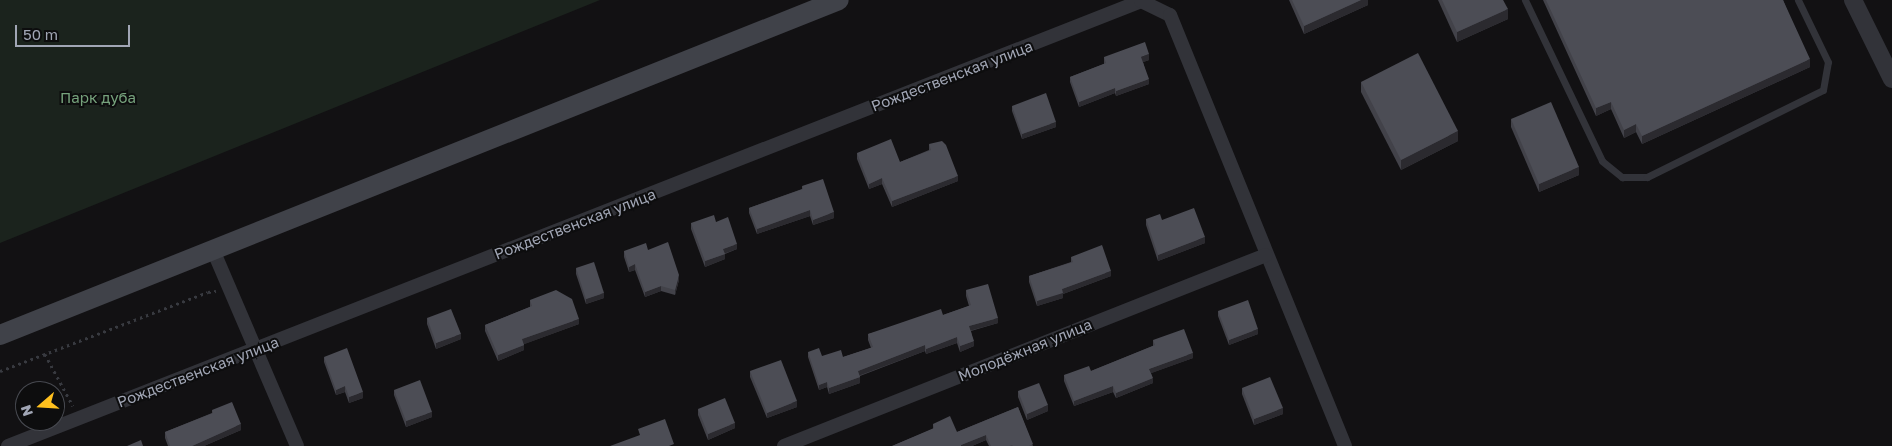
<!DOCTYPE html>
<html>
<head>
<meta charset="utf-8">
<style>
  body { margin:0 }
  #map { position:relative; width:1892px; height:446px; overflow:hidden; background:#121113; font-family:"Golos Text",sans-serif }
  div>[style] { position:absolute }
  .green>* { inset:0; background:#1b231d }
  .path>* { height:2.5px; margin-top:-1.25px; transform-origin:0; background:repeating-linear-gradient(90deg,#383a40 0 2.5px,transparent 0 6.5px) }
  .service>* { height:7px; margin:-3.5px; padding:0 3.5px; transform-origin:3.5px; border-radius:3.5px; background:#323339 }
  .minor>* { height:14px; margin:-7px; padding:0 7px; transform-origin:7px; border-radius:7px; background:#323339 }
  .tertiary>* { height:18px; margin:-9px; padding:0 9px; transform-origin:9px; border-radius:9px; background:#323339 }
  .secondary>* { height:20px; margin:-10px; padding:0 10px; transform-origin:10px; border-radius:10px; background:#404249 }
  .wall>* { inset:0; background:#424249 }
  .shaded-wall>* { inset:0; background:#2b2a2f }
  .building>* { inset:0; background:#4c4d55 }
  span { translate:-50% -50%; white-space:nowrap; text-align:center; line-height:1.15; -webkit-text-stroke:4px #0d0d0e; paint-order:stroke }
  .street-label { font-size:15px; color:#a1a6b5 }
  .park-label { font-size:15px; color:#76a27c }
  .north { position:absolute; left:15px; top:381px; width:50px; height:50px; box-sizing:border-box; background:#0d0d0e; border:1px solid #484a51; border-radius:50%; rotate:251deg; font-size:14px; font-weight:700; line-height:20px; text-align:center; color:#a1a6b5 }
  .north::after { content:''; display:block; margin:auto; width:18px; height:22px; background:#ffc01e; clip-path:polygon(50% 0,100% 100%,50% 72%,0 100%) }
  .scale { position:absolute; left:15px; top:25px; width:115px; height:22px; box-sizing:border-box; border:2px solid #a1a6b5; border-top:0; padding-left:6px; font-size:15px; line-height:18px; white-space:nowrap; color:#a1a6b5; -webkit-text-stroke:4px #0d0d0e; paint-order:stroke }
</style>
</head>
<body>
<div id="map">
  <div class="green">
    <div style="clip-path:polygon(0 0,600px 0,0 243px)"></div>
  </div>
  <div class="path">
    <div style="left:45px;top:354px;width:59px;rotate:61.7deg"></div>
    <div style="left:0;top:371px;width:222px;rotate:-20.8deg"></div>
    <div style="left:208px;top:292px;width:8px;rotate:-7deg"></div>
  </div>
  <div class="service">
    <div style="left:1525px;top:0;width:178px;rotate:64.4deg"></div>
    <div style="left:1602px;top:161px;width:26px;rotate:39deg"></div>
    <div style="left:1622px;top:177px;width:25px"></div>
    <div style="left:1647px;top:177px;width:196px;rotate:-26.3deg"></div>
    <div style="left:1823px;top:90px;width:28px;rotate:-80deg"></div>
    <div style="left:1828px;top:62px;width:69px;rotate:-115.8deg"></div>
  </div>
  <div class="minor">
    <div style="left:213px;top:250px;width:213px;rotate:66.8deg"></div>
    <div style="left:8px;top:446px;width:1217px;rotate:-21.44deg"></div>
    <div style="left:1141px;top:1px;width:32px;rotate:26deg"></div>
    <div style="left:1170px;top:15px;width:465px;rotate:67.9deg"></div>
    <div style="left:784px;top:446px;width:518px;rotate:-21.62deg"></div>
  </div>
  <div class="tertiary">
    <div style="left:1853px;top:0;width:88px;rotate:63.7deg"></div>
  </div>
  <div class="secondary">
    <div style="left:0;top:335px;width:903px;rotate:-21.77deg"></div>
  </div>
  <div class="wall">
    <div style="clip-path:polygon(1289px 0,1368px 0,1368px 5px,1304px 34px)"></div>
    <div style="clip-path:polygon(1438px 0,1503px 0,1508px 19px,1457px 42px)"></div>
    <div style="clip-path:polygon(1543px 0,1783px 0,1810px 67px,1642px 144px,1636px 132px,1624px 138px,1611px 109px,1596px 116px)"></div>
    <div style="clip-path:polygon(1104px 57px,1149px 60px,1143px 62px,1149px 84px,1116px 96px,1115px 93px,1079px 107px,1070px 82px,1070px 77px,1104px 64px)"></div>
    <div style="clip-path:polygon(1361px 82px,1458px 141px,1401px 170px,1361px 92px)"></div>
    <div style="clip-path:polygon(1012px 106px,1056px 127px,1022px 139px,1012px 111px)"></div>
    <div style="clip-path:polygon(1511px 119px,1579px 175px,1539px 192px,1511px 127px)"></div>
    <div style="clip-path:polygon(929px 144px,958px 181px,892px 207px,882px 184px,869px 189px,857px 159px,857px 153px,900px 162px,929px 150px)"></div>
    <div style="clip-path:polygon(802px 186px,834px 218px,813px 225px,810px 216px,757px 234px,749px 213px,749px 208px,802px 189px)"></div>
    <div style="clip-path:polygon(1146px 219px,1162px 220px,1205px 243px,1158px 261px,1146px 225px)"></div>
    <div style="clip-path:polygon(716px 222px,737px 249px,725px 254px,725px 259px,705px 267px,691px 229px,691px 223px)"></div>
    <div style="clip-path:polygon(648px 250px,679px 280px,675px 295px,661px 291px,645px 297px,635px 270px,629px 272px,624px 257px,624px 251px)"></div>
    <div style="clip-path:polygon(1071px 257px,1111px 276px,1063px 294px,1063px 298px,1037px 306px,1029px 282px,1029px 276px,1071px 262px)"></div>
    <div style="clip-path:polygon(576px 268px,604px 298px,586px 304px,576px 274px)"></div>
    <div style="clip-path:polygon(966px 290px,998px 323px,971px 331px,974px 346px,960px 352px,957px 343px,926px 354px,925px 351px,860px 376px,860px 383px,829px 394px,827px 387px,819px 390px,808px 357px,808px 352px,822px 356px,843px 357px,871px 348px,868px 340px,868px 334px,943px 315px,969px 306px,966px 296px)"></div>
    <div style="clip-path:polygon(530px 300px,579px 324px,524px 344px,524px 350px,498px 361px,485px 331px,485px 325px,530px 307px)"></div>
    <div style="clip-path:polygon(1218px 311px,1258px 334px,1229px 345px,1218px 316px)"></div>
    <div style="clip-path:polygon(427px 318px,461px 339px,436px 349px,427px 324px)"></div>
    <div style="clip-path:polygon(1153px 340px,1193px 358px,1151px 373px,1153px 383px,1116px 398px,1113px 392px,1074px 406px,1064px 381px,1064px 375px,1091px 371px,1153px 346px)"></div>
    <div style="clip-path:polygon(324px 357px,363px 398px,349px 403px,345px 392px,336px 395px,324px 362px)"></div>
    <div style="clip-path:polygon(750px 371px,797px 407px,767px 418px,750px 377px)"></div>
    <div style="clip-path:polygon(1242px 388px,1283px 414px,1254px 425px,1242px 394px)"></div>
    <div style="clip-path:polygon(394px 390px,432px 417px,406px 427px,394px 395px)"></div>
    <div style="clip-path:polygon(1018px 391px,1048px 411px,1027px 420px,1018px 397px)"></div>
    <div style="clip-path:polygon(1018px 407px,1033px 446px,989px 446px,986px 440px,972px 446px,892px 446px,933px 429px,933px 424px,957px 432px)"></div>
    <div style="clip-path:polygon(698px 409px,735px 428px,708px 440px,698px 415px)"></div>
    <div style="clip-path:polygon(212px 410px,241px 430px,204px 446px,168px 446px,165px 438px,165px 432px,212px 413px)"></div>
  </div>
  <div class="shaded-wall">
    <div style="clip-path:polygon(1361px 0,1368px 0,1368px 5px,1304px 34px,1304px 26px)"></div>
    <div style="clip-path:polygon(1508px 9px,1508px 19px,1457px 42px,1457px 32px)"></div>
    <div style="clip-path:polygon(1149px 54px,1149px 60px,1141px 63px,1141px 57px)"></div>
    <div style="clip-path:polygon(1810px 59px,1810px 67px,1642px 144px,1642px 136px)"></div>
    <div style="clip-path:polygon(1149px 79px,1149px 84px,1116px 96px,1116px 91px)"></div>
    <div style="clip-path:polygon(1115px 88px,1115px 93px,1079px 107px,1079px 102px)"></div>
    <div style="clip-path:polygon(1611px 102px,1611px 109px,1596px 116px,1596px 108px)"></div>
    <div style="clip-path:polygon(1056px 122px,1056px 127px,1022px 139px,1022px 134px)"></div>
    <div style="clip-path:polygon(1636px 124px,1636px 132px,1624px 138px,1624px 130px)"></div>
    <div style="clip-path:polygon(1458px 131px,1458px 141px,1401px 170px,1401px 160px)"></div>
    <div style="clip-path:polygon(1579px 167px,1579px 175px,1539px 192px,1539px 184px)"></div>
    <div style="clip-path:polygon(958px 176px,958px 181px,892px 207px,892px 201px)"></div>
    <div style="clip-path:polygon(882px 178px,882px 184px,869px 189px,869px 184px)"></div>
    <div style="clip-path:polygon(810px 210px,810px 216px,757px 234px,757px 229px)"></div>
    <div style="clip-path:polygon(834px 212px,834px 218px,813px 225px,813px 220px)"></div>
    <div style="clip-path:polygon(1205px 237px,1205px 243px,1158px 261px,1158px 255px)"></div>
    <div style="clip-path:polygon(737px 244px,737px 249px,723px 254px,723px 249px)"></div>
    <div style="clip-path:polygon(725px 254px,725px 259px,705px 267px,705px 261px)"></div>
    <div style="clip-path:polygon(635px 264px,635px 270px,629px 272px,629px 267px)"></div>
    <div style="clip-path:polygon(1111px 271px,1111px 276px,1063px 294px,1063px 298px,1037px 306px,1037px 301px,1062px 289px)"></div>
    <div style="clip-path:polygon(679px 275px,679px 280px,675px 295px,675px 290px)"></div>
    <div style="clip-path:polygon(661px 286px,661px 291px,645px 297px,645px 292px)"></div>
    <div style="clip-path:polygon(604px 293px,604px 298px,586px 304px,586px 299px)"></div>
    <div style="clip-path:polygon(998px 318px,998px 323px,969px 331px,969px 326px)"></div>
    <div style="clip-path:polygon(579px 319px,579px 324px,522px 345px,522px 339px)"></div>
    <div style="clip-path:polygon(1258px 329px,1258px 334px,1229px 345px,1229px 340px)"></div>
    <div style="clip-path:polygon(461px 334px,461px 339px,436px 349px,436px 343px)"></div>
    <div style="clip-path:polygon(957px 337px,957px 343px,926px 354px,926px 349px)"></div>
    <div style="clip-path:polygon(974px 341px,974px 346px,960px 352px,960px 346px)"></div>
    <div style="clip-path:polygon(524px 345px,524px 350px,498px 361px,498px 355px)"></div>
    <div style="clip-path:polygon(925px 345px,925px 351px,858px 376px,858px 371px)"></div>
    <div style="clip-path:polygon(1193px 353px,1193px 358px,1149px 374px,1149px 369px)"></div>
    <div style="clip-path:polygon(860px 377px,860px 383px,829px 394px,829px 388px)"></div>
    <div style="clip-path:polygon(1153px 378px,1153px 383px,1116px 398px,1116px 393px)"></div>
    <div style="clip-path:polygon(827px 382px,827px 387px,819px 390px,819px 385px)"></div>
    <div style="clip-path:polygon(345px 386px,345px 392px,336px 395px,336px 390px)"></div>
    <div style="clip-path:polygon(1113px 386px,1113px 392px,1074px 406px,1074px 401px)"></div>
    <div style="clip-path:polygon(363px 392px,363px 398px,349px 403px,349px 397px)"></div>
    <div style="clip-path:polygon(797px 401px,797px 407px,767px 418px,767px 413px)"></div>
    <div style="clip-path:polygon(1048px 405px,1048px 411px,1027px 420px,1027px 414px)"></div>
    <div style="clip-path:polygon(1283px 408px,1283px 414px,1254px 425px,1254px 419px)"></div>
    <div style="clip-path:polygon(432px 412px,432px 417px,406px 427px,406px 421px)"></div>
    <div style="clip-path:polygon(735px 423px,735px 428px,708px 440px,708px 434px)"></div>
    <div style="clip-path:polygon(241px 424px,241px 430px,204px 446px,192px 446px)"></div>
    <div style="clip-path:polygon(986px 435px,986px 440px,972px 446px,961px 446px,961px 445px)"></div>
  </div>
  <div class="building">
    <div style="clip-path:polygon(1292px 0,1361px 0,1304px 26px)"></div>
    <div style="clip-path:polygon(1442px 0,1503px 0,1508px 9px,1457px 32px)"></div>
    <div style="clip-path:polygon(1546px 0,1783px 0,1810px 59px,1642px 136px,1636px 124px,1624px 130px,1611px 102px,1596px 108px)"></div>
    <div style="clip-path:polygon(1145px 42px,1149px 54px,1141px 57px,1149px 79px,1116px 91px,1115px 88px,1079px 102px,1070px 77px,1106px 63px,1104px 57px)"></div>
    <div style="clip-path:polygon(1418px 53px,1458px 131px,1401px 160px,1361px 82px)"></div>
    <div style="clip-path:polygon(1046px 93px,1056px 122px,1022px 134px,1012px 106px)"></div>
    <div style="clip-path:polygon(1551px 102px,1579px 167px,1539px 184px,1511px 119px)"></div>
    <div style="clip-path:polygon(891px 139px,900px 162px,931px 150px,929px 144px,942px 141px,946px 145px,958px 176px,892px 201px,882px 178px,869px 184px,857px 153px)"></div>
    <div style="clip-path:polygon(823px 179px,834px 212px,813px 220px,810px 210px,757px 229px,749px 208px,803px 189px,802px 186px)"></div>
    <div style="clip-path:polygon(1194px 208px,1205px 237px,1158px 255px,1146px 219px,1160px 214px,1162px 220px)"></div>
    <div style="clip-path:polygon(714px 215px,716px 222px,728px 217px,737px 244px,723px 249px,725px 254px,705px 261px,691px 223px)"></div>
    <div style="clip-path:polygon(668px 242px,679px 275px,675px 290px,661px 286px,645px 292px,635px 264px,629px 267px,624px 251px,646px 243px,648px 250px)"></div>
    <div style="clip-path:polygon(1102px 245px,1111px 271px,1062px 289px,1063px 293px,1037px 301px,1029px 276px,1073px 262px,1071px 257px)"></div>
    <div style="clip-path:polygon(594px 262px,604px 293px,586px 299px,576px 268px)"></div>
    <div style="clip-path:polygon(988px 284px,998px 318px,969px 326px,974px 341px,960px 346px,957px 337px,926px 349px,925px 345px,858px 371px,860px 377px,829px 388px,827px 382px,819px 385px,808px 352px,819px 348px,822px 356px,841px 350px,843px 357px,873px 347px,868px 334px,941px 309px,943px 315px,971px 305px,966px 290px)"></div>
    <div style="clip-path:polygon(556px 290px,572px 299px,579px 319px,522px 339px,524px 345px,498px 355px,485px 325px,532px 306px,530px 300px)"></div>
    <div style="clip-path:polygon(1248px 300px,1258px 329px,1229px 340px,1218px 311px)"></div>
    <div style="clip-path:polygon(451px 309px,461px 334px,436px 343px,427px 318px)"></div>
    <div style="clip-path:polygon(1184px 329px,1193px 353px,1149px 369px,1153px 378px,1116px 393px,1113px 386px,1074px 401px,1064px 375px,1089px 366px,1091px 371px,1155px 345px,1153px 340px)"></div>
    <div style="clip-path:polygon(347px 348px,363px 392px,349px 397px,345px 386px,336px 390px,324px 357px)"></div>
    <div style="clip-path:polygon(781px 360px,797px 401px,767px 413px,750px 371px)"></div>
    <div style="clip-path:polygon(1270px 377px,1283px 408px,1254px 419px,1242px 388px)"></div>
    <div style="clip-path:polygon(420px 380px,432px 412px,406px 421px,394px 390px)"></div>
    <div style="clip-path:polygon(1039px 383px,1048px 405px,1027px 414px,1018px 391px)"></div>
    <div style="clip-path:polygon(725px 398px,735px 423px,708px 434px,698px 409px)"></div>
    <div style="clip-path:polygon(232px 402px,241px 424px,192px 446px,170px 446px,165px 432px,213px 413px,212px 410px)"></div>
    <div style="clip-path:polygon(1018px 407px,1033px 444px,1029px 446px,1013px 446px,1012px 445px,1009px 446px,991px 446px,986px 435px,961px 445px,961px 446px,892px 446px,934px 428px,933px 424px,950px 416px,957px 432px)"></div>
    <div style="clip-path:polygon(665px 419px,674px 444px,669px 446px,610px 446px,640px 435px,638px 429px)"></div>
    <div style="clip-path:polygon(141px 440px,143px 446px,127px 446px)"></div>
  </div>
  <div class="street-label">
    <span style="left:952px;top:76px;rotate:-21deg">Рождественская улица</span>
    <span style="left:575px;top:224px;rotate:-21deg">Рождественская улица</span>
    <span style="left:1025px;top:350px;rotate:-22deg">Молодёжная улица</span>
    <span style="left:198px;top:372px;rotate:-21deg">Рождественская улица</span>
  </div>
  <div class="park-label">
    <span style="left:98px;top:98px">Парк дуба</span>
  </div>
  <div class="north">N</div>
  <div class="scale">50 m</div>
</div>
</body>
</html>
